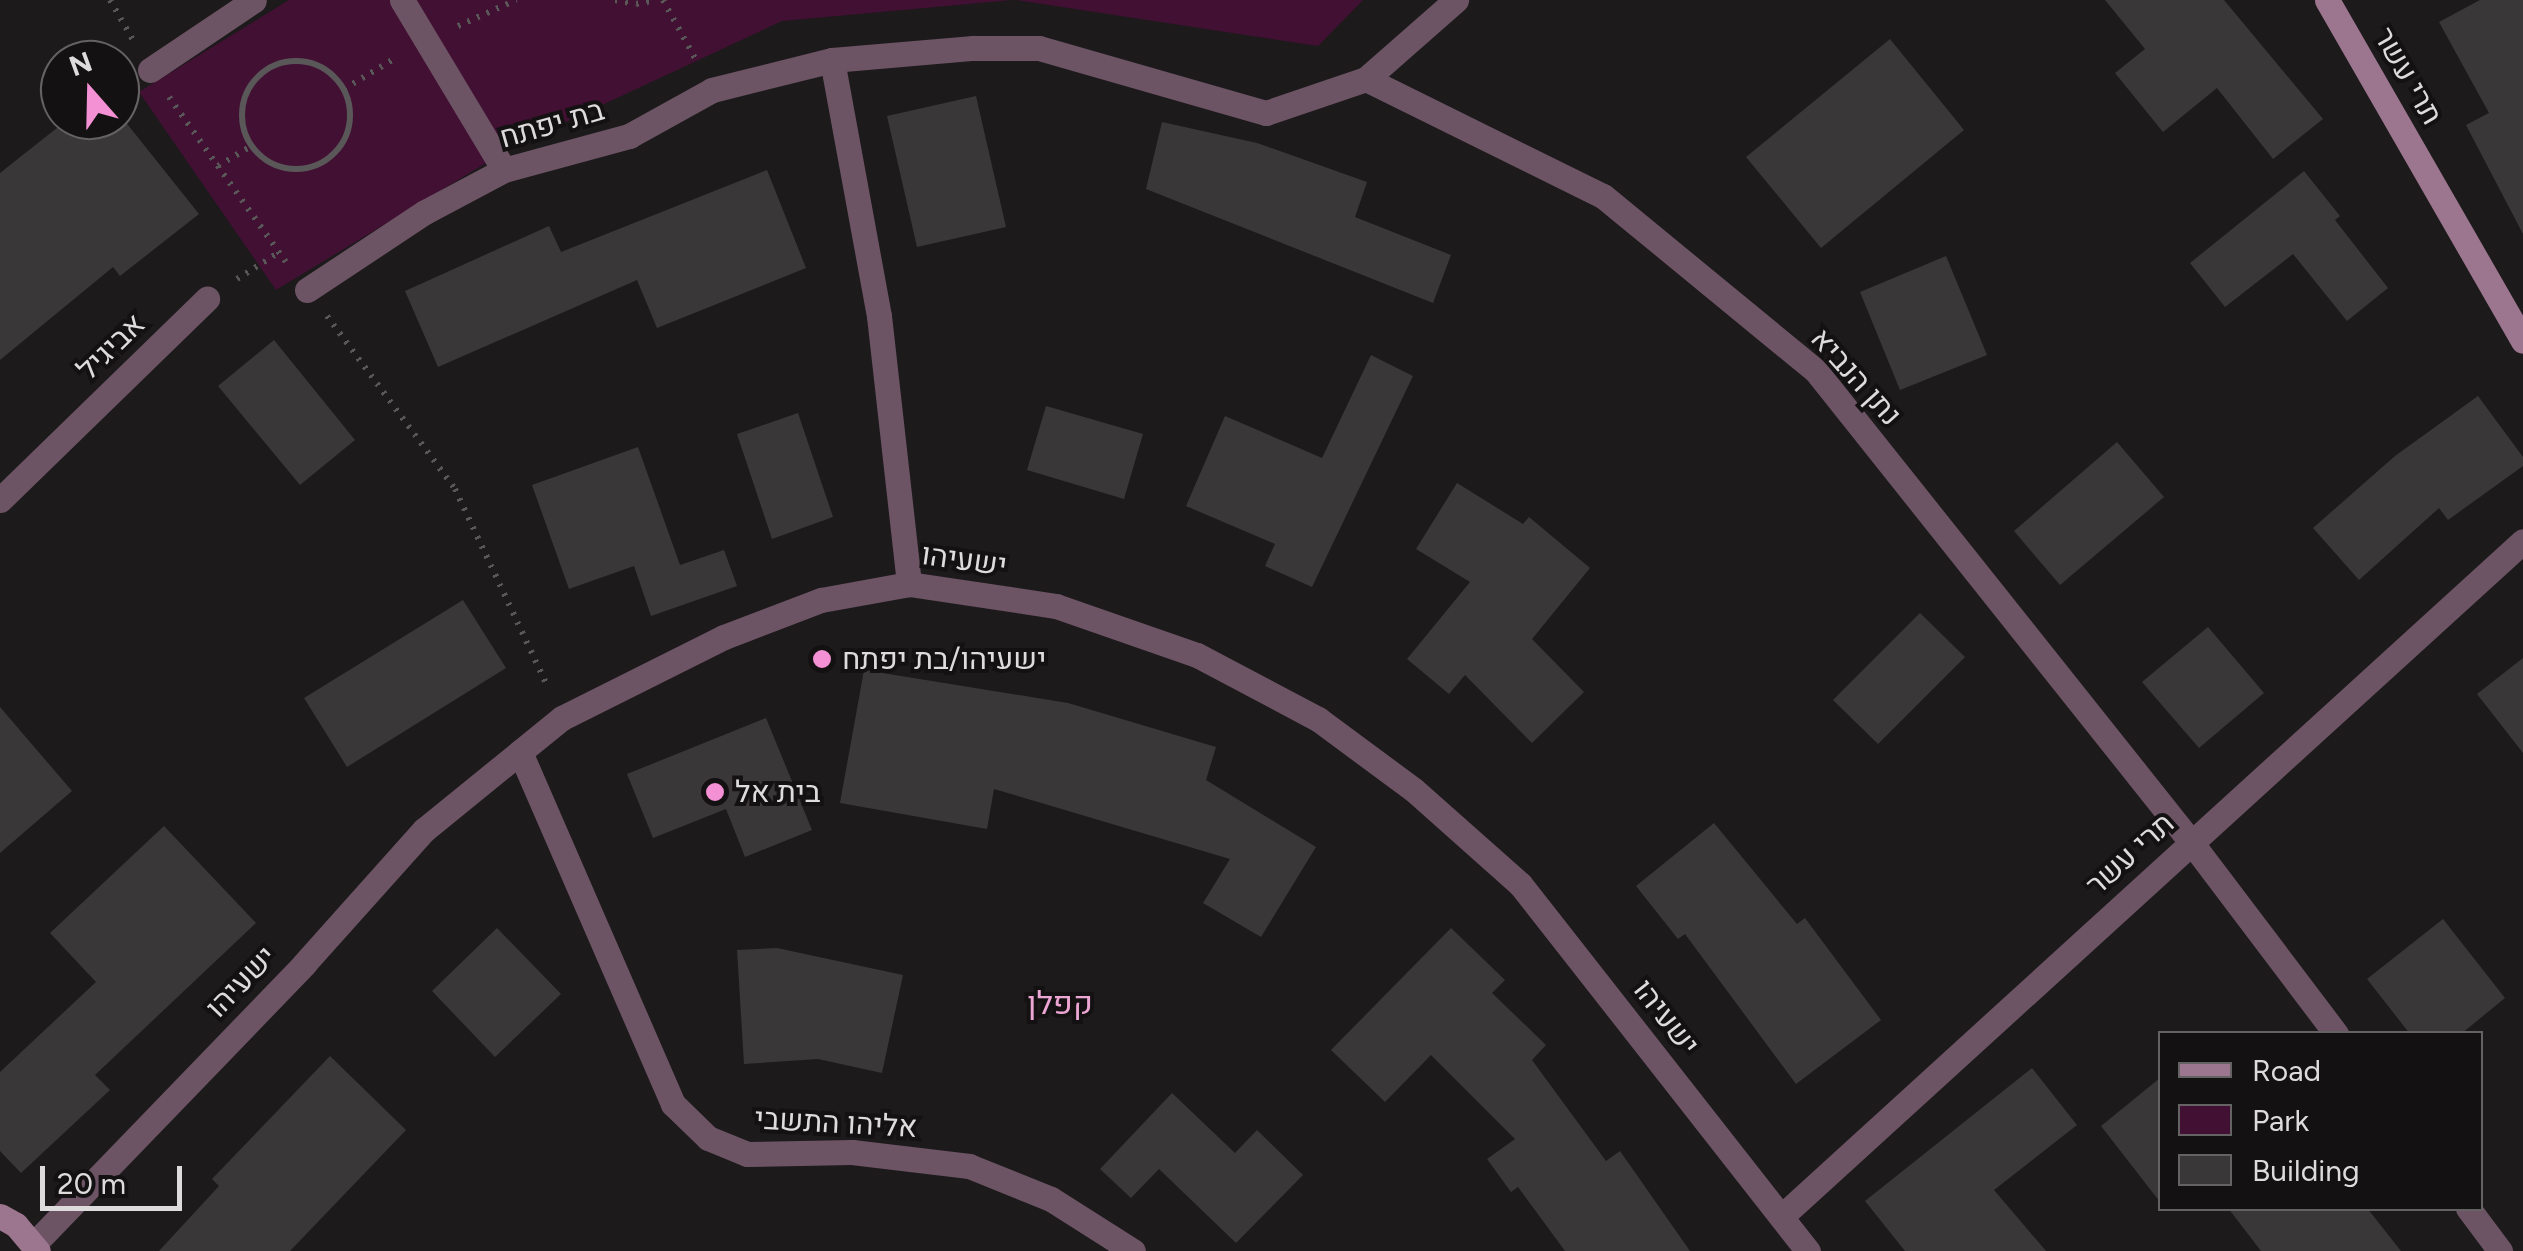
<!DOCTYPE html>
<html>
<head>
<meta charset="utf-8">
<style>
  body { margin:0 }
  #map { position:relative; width:2523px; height:1251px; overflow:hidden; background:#1d1a1c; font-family:Figtree,Heebo,sans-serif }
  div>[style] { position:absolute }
  .green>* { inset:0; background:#411033 }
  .building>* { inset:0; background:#3a3739 }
  .path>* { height:6px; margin-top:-3px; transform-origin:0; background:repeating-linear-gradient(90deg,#5a5759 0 2.5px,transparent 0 10.5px) }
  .path>.ring { margin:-3px; padding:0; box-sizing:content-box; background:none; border:6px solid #5a5759; border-radius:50% }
  .lane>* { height:25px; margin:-12.5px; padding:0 12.5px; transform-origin:12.5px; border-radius:12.5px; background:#6d5464 }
  .street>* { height:25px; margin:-12.5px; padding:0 12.5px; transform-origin:12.5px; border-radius:12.5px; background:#6d5464 }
  .secondary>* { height:25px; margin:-12.5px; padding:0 12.5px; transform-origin:12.5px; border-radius:12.5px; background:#9c758e }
  .dots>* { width:28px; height:28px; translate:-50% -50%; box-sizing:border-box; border:5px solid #141113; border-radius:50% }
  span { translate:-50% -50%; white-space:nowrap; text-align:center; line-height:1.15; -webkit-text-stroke:8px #141113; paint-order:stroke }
  .street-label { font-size:30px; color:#dddbdc }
  .poi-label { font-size:30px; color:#dddbdc }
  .left { translate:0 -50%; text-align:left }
  .neighbourhood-label { font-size:32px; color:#eca6d3 }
  .legend { position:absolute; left:2158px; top:1031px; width:325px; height:180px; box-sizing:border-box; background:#141113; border:2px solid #646263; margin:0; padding:12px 18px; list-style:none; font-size:30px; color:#dddbdc }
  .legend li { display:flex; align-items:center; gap:20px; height:50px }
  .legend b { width:50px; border:2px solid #646263 }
  .north { position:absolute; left:40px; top:40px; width:100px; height:100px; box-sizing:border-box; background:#141113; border:2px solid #646263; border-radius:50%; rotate:340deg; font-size:28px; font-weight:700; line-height:40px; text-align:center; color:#dddbdc }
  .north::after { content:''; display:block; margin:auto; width:35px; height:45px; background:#f491d4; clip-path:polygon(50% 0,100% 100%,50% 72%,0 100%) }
  .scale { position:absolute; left:40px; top:1166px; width:142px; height:45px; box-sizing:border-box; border:5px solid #dddbdc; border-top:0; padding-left:12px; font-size:30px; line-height:35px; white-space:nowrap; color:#dddbdc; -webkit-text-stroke:8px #141113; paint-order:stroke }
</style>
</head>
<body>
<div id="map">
  <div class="green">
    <div style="clip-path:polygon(289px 0,1012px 0,782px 21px,514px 146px,276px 290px,139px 92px)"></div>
    <div style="clip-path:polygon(1016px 0,1363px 0,1318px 46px)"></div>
  </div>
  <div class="building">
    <div style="clip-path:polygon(2105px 0,2224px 0,2323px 119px,2273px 159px,2217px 88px,2163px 132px,2115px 73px,2145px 49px)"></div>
    <div style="clip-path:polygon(2480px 0,2523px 0,2523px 234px,2466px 125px,2489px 113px,2439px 22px)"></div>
    <div style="clip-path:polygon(1890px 39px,1964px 130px,1821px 248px,1746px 157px)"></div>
    <div style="clip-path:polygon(976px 96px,1006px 227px,917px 247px,887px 116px)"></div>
    <div style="clip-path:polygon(67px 120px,124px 120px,199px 214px,120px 276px,113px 267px,0 360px,0 173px)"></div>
    <div style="clip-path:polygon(1162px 122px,1257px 143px,1367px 182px,1355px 217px,1451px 255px,1433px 303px,1146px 189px)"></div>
    <div style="clip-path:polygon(767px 170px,806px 268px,657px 328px,637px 280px,438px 367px,405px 291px,549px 226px,561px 252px)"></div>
    <div style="clip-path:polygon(2304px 171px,2340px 216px,2335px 220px,2388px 288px,2347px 321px,2293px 254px,2225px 307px,2190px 263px)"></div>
    <div style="clip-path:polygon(1946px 256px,1987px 355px,1900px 390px,1860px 292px)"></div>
    <div style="clip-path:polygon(274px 340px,355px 440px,300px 485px,218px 386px)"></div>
    <div style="clip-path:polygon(1371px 355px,1413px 376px,1312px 587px,1265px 566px,1275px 544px,1186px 506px,1225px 416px,1322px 458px)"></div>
    <div style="clip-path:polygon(2478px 396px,2523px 457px,2523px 466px,2448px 520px,2439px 508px,2359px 580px,2313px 528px,2395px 456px)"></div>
    <div style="clip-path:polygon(1046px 406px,1143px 434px,1124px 499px,1027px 470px)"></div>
    <div style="clip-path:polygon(798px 413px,833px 517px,772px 539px,737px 434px)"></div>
    <div style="clip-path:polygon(2117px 442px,2164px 497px,2060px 585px,2014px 531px)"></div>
    <div style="clip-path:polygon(638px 447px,680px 565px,724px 550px,737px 586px,651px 616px,634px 566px,569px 589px,532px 485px)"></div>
    <div style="clip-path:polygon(1457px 483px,1523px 524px,1529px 517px,1590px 568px,1532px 639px,1584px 692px,1532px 743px,1465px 675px,1449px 694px,1407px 659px,1470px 582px,1416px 549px)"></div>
    <div style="clip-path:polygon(463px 600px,506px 668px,347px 767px,304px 698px)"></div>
    <div style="clip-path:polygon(1920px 613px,1965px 657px,1878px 744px,1833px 700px)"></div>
    <div style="clip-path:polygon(2208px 627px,2264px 693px,2199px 748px,2142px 682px)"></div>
    <div style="clip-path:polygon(2523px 658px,2523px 753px,2477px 694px)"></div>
    <div style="clip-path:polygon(864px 670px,1068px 703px,1216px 747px,1206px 780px,1316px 847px,1261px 937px,1203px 903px,1230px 859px,994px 789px,987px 829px,840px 803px)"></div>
    <div style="clip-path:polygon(0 707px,72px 791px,0 853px)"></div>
    <div style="clip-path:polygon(766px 718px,812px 830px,745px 857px,726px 809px,653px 838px,627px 774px)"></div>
    <div style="clip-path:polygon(1714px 823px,1797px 924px,1805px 918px,1881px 1020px,1796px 1084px,1685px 934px,1678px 939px,1636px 886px)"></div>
    <div style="clip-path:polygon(164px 826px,256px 923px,95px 1075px,110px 1090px,21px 1173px,0 1151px,0 1072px,96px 982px,50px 933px)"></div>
    <div style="clip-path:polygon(2443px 919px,2505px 998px,2461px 1034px,2410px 1034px,2367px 979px)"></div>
    <div style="clip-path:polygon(497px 928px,561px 994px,495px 1057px,432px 991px)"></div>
    <div style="clip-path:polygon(1451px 928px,1505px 980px,1492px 993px,1546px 1045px,1532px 1060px,1606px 1161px,1620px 1151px,1690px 1251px,1565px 1251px,1518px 1187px,1511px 1192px,1487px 1159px,1515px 1139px,1431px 1055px,1385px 1102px,1331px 1050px)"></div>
    <div style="clip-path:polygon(777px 948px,903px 975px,882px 1073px,818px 1059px,744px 1064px,737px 950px)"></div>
    <div style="clip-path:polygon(330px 1056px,406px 1130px,290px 1251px,159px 1251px,219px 1186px,212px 1179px)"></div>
    <div style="clip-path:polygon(2032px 1068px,2077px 1125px,1994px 1190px,2046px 1251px,1905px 1251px,1865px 1201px)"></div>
    <div style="clip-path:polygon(2160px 1078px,2160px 1202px,2101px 1126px)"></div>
    <div style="clip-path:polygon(1172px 1093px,1235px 1153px,1257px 1130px,1303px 1175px,1236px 1243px,1159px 1169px,1131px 1198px,1100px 1169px)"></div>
    <div style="clip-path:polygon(2228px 1208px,2367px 1208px,2401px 1251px,2261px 1251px)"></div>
  </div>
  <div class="path">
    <div style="left:110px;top:0;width:46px;rotate:60.1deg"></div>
    <div style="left:615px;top:0;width:21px;rotate:11deg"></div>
    <div style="left:636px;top:4px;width:20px;rotate:-11deg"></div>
    <div style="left:663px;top:0;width:68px;rotate:61.2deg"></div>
    <div style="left:458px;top:26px;width:64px;rotate:-24.1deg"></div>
    <div class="ring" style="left:242px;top:61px;width:102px;height:102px"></div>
    <div style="left:344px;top:89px;width:58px;rotate:-31deg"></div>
    <div style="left:169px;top:97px;width:202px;rotate:54.7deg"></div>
    <div style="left:218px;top:166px;width:41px;rotate:-31deg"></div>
    <div style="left:237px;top:279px;width:49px;rotate:-32.4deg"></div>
    <div style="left:327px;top:316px;width:215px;rotate:53.5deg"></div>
    <div style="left:455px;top:489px;width:217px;rotate:64.9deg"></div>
  </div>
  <div class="lane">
    <div style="left:2191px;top:842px;width:241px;rotate:52.9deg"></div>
    <div style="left:2468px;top:1208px;width:54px;rotate:53.3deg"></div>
  </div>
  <div class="street">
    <div style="left:402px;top:0;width:198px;rotate:59deg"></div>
    <div style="left:832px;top:60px;width:260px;rotate:79.6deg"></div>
    <div style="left:879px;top:316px;width:270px;rotate:83.6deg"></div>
    <div style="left:150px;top:70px;width:125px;rotate:-33.9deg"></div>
    <div style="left:1366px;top:79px;width:264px;rotate:26.3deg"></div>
    <div style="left:1603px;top:196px;width:276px;rotate:39.4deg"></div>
    <div style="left:1816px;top:371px;width:602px;rotate:51.47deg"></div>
    <div style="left:307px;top:290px;width:141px;rotate:-33.5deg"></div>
    <div style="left:425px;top:212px;width:89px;rotate:-28deg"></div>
    <div style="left:504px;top:170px;width:130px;rotate:-15.2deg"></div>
    <div style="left:629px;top:136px;width:95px;rotate:-29deg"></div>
    <div style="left:712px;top:90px;width:124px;rotate:-14deg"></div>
    <div style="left:832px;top:60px;width:142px;rotate:-4.9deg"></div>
    <div style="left:973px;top:48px;width:66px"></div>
    <div style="left:1039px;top:48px;width:236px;rotate:16deg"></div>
    <div style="left:1266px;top:113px;width:106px;rotate:-18.8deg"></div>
    <div style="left:1366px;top:79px;width:120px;rotate:-41.3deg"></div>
    <div style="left:0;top:500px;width:289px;rotate:-44.2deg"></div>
    <div style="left:520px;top:752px;width:384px;rotate:66.5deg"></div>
    <div style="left:673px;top:1104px;width:49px;rotate:44.2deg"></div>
    <div style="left:708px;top:1138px;width:42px;rotate:22.3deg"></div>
    <div style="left:747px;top:1154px;width:105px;rotate:-1.1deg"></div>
    <div style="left:852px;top:1152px;width:118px;rotate:6.8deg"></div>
    <div style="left:969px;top:1166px;width:88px;rotate:21.9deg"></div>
    <div style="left:1051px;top:1199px;width:97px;rotate:32.4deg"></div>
    <div style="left:1782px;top:1216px;width:1002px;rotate:-42.33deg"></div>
    <div style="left:35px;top:1243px;width:388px;rotate:-46deg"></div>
    <div style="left:304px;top:964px;width:180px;rotate:-48.2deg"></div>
    <div style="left:424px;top:830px;width:178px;rotate:-39.1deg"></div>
    <div style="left:562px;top:718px;width:181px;rotate:-26.6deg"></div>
    <div style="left:724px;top:637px;width:104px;rotate:-20.9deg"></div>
    <div style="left:821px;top:600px;width:89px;rotate:-10.3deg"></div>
    <div style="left:909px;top:584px;width:149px;rotate:8.5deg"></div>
    <div style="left:1056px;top:606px;width:149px;rotate:19.2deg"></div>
    <div style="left:1197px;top:655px;width:137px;rotate:27.9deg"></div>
    <div style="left:1318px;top:719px;width:119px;rotate:36.5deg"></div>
    <div style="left:1414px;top:790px;width:142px;rotate:41.6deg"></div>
    <div style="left:1520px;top:884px;width:467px;rotate:51.9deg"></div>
  </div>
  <div class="secondary">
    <div style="left:2327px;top:0;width:393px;rotate:60.1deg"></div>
    <div style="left:0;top:1216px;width:18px;rotate:29deg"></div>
    <div style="left:16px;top:1225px;width:34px;rotate:50deg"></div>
  </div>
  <div class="dots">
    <div style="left:822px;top:659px;background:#f491d4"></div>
    <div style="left:715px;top:792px;background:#f491d4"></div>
  </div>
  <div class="street-label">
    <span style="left:2408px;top:76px;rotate:60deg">תרי עשר</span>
    <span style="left:552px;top:124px;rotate:-16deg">בת יפתח</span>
    <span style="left:111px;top:347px;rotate:-44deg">אביגיל</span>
    <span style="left:1856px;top:377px;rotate:48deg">נתן הנביא</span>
    <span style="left:964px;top:560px;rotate:8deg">ישעיהו</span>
    <span style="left:2130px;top:854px;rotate:-42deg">תרי עשר</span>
    <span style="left:241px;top:982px;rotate:-46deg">ישעיהו</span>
    <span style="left:1666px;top:1017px;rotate:52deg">ישעיהו</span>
    <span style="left:836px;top:1123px;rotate:3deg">אליהו התשבי</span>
  </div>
  <div class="poi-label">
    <span class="left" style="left:842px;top:659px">ישעיהו/בת יפתח</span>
    <span class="left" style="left:735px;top:792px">בית אל</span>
  </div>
  <div class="neighbourhood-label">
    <span style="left:1060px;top:1003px">קפלן</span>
  </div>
  <ul class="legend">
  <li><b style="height:12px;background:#9c758e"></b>Road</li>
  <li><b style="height:28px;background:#411033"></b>Park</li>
  <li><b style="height:28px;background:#3a3739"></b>Building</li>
  </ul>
  <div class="north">N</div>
  <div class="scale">20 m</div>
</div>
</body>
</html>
